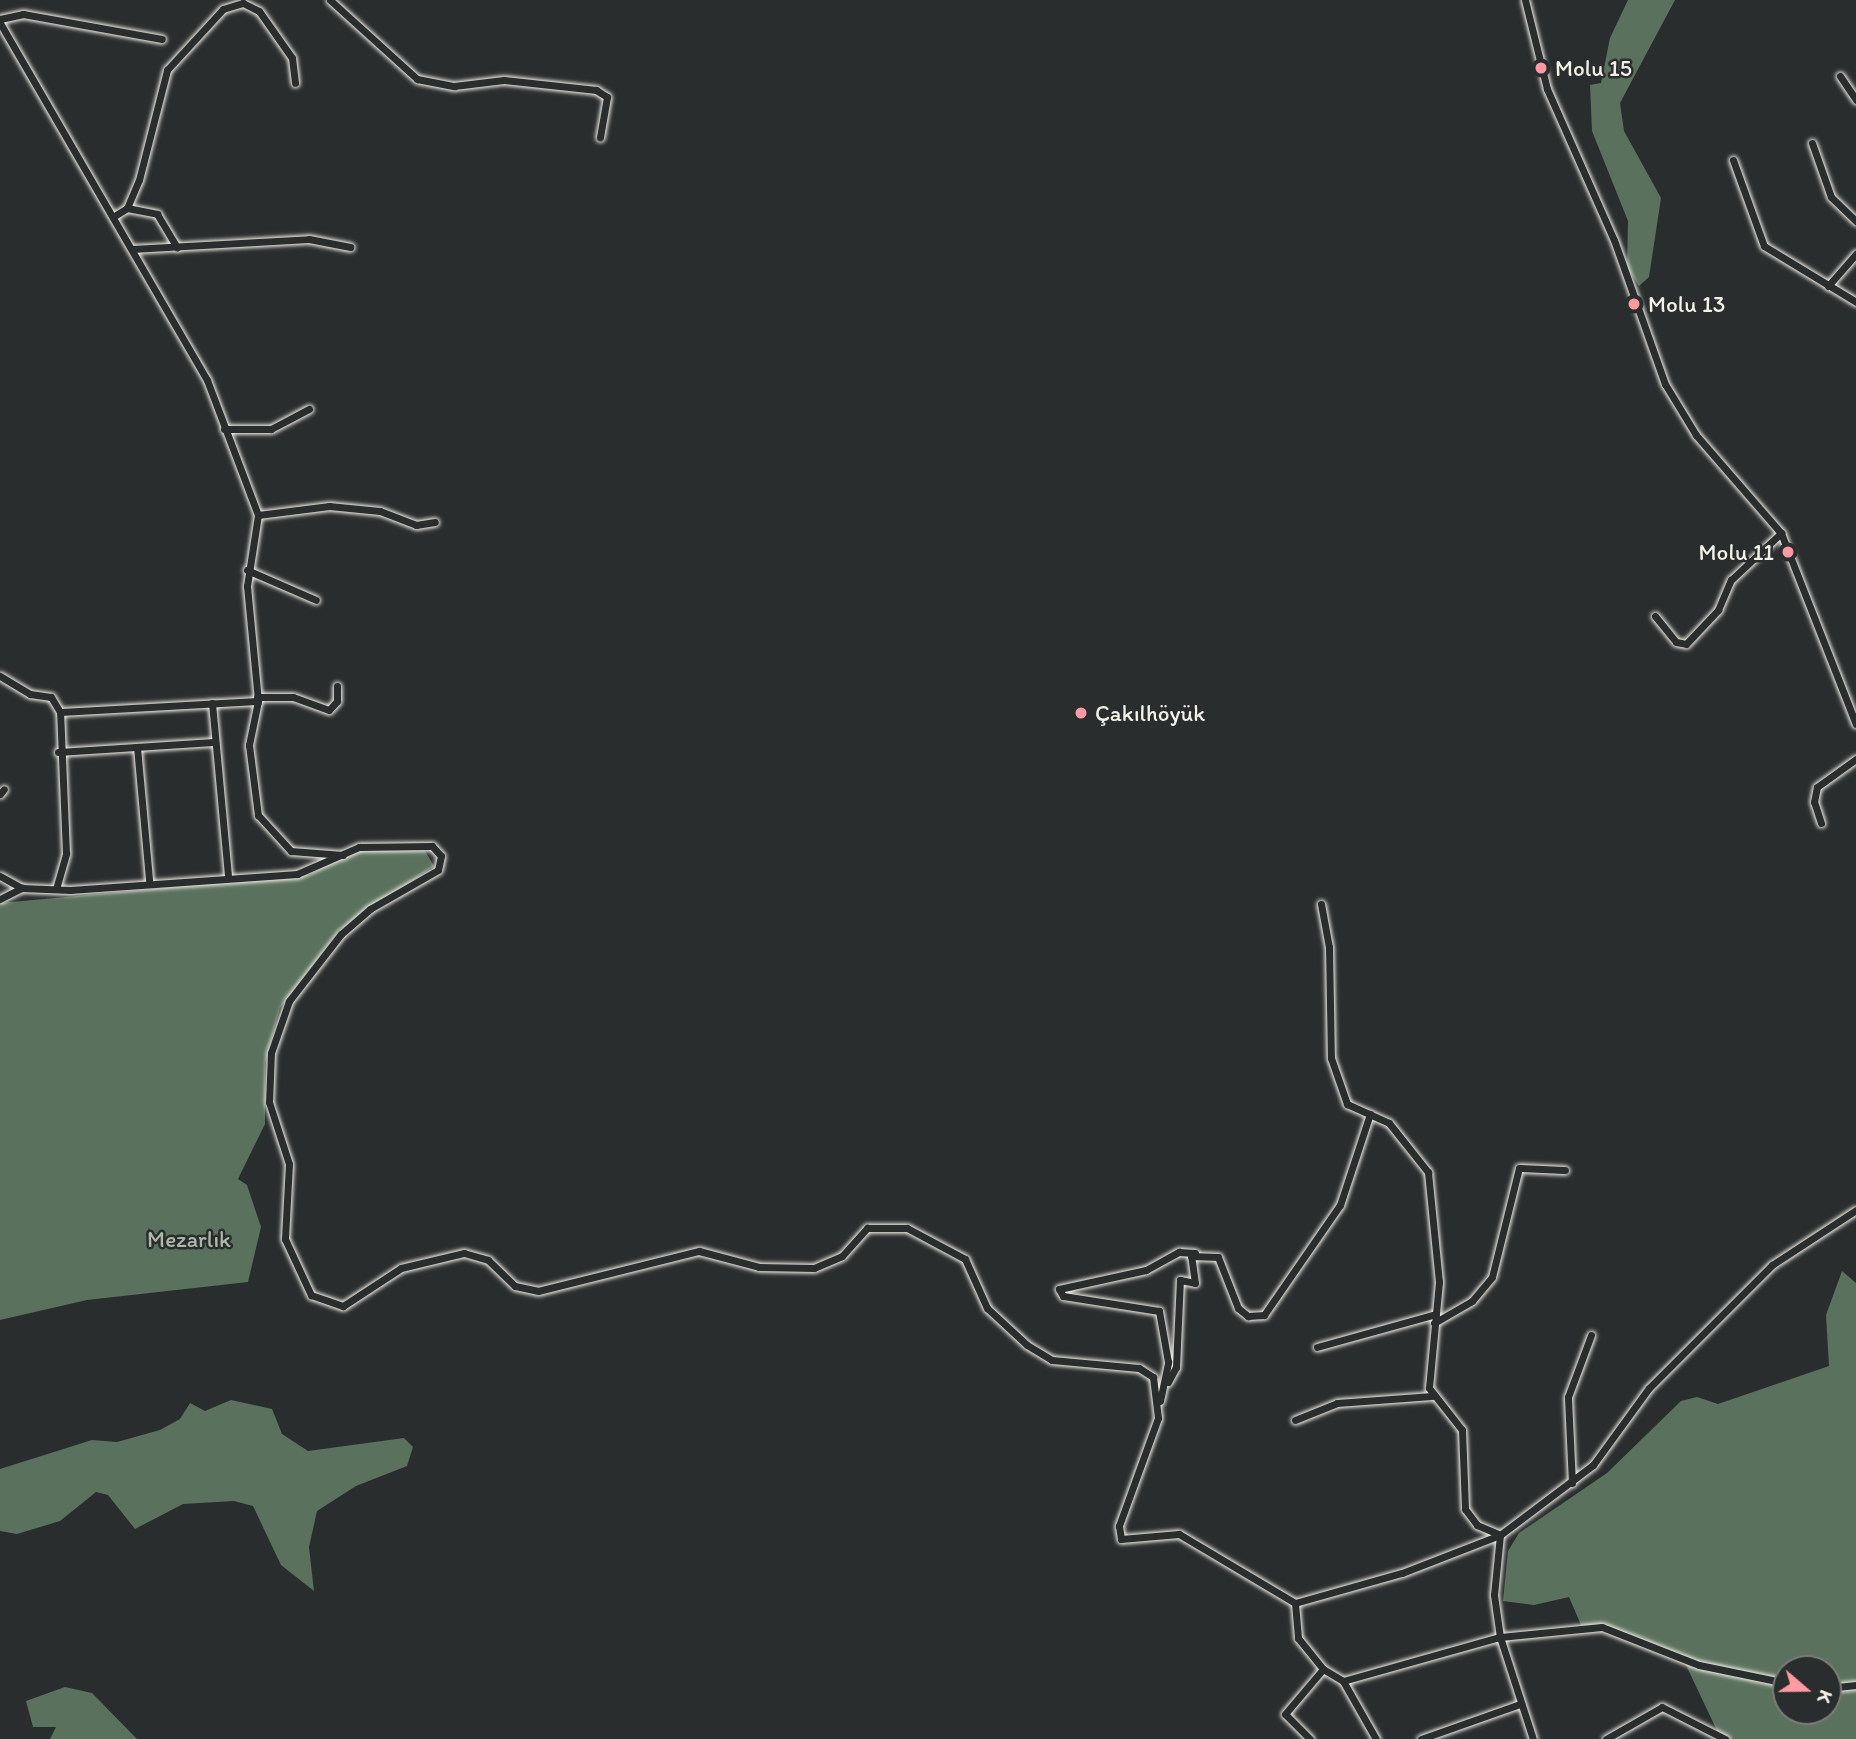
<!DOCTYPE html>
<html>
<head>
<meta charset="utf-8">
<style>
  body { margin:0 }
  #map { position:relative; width:1856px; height:1739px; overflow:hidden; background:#2a2d2e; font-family:Itim,sans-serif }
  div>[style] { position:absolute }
  .green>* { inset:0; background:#5a715d }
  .roads { filter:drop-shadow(0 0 2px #f4f1e8) drop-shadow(0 0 2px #f4f1e8) }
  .minor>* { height:7px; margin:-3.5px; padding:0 3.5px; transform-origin:3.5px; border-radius:3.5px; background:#2a2d2e }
  .dots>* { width:19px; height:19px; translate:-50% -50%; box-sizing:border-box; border:4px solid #2a2d2e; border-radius:50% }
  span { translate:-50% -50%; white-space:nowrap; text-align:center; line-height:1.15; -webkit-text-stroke:5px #2a2d2e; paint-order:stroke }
  .poi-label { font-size:23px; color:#f4f1e8 }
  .left { translate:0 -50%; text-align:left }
  .right { translate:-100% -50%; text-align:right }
  .park-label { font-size:23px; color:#afb7a9 }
  .north { position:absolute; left:1772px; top:1655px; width:70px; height:70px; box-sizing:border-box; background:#2a2d2e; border:2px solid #7b7b78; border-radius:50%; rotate:110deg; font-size:19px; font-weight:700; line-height:28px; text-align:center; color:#f4f1e8 }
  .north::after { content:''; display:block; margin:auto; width:24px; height:32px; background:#ff9aa2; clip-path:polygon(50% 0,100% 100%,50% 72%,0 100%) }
</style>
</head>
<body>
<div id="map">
  <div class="green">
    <div style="clip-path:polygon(1628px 0,1675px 0,1620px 103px,1624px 131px,1661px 198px,1649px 277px,1639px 286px,1627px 267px,1628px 221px,1592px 131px,1590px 85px,1601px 83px,1610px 38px)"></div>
    <div style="clip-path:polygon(358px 849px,424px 849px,434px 866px,339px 930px,280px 1008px,265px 1063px,265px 1124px,238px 1179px,247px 1185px,261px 1227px,248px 1282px,87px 1300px,0 1320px,0 903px,309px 875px)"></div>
    <div style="clip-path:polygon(evenodd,1842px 1271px,1856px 1283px,1856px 1739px,1721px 1739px,1684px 1661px,1630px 1634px,1581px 1625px,1569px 1597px,1534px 1605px,1503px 1601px,1508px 1551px,1519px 1533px,1607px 1473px,1681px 1401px,1697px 1397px,1718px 1404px,1829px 1366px,1826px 1315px,1842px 1271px,1786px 1669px,1828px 1669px,1828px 1711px,1786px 1711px,1786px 1669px)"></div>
    <div style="clip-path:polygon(231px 1400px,272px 1409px,282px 1434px,308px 1451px,404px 1438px,413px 1447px,407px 1466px,356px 1486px,317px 1511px,309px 1547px,314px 1591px,281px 1565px,253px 1506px,234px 1501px,183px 1504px,135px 1529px,108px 1495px,96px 1492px,60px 1521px,17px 1534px,0 1531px,0 1469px,92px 1440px,117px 1442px,160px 1430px,180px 1419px,190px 1403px,205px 1411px)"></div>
    <div style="clip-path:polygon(65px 1687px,92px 1693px,137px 1739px,50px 1739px,56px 1727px,33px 1727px,26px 1701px)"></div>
  </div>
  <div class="roads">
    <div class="minor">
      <div style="left:330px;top:0;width:118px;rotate:42.2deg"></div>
      <div style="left:417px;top:79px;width:38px;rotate:11deg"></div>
      <div style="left:454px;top:86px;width:50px;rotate:-6.8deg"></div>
      <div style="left:504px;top:80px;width:93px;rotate:6.2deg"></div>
      <div style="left:596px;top:90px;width:13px;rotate:32deg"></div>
      <div style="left:607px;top:97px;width:41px;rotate:99.9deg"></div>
      <div style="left:1525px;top:0;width:92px;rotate:76.1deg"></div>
      <div style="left:1547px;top:89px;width:165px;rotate:66.1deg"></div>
      <div style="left:1614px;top:240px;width:153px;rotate:70.5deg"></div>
      <div style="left:1665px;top:384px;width:60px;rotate:58.7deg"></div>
      <div style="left:1696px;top:435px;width:130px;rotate:49.1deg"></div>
      <div style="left:1781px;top:533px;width:205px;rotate:68.6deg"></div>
      <div style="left:0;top:19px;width:24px;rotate:-12deg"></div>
      <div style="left:23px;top:14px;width:141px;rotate:10.2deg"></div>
      <div style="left:0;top:23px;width:413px;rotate:59.9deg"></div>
      <div style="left:207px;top:380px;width:144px;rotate:69.3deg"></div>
      <div style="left:258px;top:515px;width:72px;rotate:98.8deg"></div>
      <div style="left:247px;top:586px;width:116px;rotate:84.5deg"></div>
      <div style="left:258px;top:701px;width:45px;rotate:101.6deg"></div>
      <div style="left:249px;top:745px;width:71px;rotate:82.7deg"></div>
      <div style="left:258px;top:815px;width:49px;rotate:47.5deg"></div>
      <div style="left:291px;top:851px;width:52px;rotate:4.4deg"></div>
      <div style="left:1840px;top:76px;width:29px;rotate:56deg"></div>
      <div style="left:1812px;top:143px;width:57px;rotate:70.6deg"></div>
      <div style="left:1831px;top:197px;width:35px;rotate:44deg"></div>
      <div style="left:1733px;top:160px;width:91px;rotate:70.2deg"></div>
      <div style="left:1764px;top:246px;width:108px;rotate:31.3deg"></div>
      <div style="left:127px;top:208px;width:31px;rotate:11deg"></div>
      <div style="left:157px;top:214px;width:39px;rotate:59deg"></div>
      <div style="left:116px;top:215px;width:13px;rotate:-32deg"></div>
      <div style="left:127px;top:208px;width:30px;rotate:-67deg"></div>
      <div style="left:139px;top:180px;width:114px;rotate:-75.7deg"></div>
      <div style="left:167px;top:70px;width:83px;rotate:-47.4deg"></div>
      <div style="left:223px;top:9px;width:21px;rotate:-17deg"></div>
      <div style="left:243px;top:3px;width:18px;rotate:27deg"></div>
      <div style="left:259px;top:11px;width:57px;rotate:54.9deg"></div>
      <div style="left:292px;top:58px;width:25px;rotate:83deg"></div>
      <div style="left:132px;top:249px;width:177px;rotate:-3.2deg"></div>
      <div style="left:309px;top:239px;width:42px;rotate:11deg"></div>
      <div style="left:1828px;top:286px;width:43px;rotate:-48.8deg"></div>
      <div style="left:224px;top:429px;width:47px"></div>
      <div style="left:271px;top:429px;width:43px;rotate:-27.8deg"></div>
      <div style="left:258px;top:515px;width:72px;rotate:-7.2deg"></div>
      <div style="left:329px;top:506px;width:51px;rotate:5.6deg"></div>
      <div style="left:380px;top:511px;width:39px;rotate:21deg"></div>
      <div style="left:416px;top:525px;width:19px;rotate:-9deg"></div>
      <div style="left:247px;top:570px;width:75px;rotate:23.5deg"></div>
      <div style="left:1655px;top:616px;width:33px;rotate:51deg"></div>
      <div style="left:1676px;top:642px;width:10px;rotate:11deg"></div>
      <div style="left:1686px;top:644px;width:47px;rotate:-46.7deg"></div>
      <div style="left:1718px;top:610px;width:33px;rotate:-67deg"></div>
      <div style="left:1731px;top:580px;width:69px;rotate:-43.2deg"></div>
      <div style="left:0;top:676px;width:35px;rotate:31deg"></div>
      <div style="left:30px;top:694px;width:21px;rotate:8deg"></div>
      <div style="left:51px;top:697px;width:17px;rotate:59deg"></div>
      <div style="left:257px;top:697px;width:36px"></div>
      <div style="left:293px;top:697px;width:38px;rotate:20deg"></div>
      <div style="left:329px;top:710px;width:12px;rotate:-48deg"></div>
      <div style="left:337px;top:701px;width:15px;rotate:-90deg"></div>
      <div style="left:212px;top:703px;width:173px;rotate:84.7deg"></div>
      <div style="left:137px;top:747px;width:134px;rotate:84.8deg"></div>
      <div style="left:58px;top:752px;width:156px;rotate:-3.7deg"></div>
      <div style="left:0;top:794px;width:6px;rotate:-51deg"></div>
      <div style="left:1821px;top:823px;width:22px;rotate:-108deg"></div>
      <div style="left:1814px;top:802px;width:15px;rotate:-79deg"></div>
      <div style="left:1817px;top:787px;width:48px;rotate:-35.7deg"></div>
      <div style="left:0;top:876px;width:25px;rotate:29deg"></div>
      <div style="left:22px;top:888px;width:48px;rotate:2.4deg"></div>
      <div style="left:70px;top:890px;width:228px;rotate:-4deg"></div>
      <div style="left:297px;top:874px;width:68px;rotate:-23.5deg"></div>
      <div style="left:359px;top:847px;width:73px;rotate:-0.8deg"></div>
      <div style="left:432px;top:846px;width:13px;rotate:48deg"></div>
      <div style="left:441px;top:856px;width:14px;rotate:102deg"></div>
      <div style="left:438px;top:870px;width:78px;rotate:150.2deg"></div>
      <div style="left:370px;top:909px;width:38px;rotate:139deg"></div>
      <div style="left:341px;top:934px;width:85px;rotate:127.8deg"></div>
      <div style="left:289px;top:1001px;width:55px;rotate:109.1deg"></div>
      <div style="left:271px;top:1053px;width:49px;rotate:92.3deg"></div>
      <div style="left:269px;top:1102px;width:65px;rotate:72.1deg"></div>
      <div style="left:289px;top:1164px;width:75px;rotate:93.1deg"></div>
      <div style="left:285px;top:1239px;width:62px;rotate:65.1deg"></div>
      <div style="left:311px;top:1295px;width:34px;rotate:19deg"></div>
      <div style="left:343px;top:1306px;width:69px;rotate:-33.2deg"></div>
      <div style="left:401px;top:1268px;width:65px;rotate:-13.4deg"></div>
      <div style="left:464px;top:1253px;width:25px;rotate:16deg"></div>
      <div style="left:488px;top:1260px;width:37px;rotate:44deg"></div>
      <div style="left:515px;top:1286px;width:24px;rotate:12deg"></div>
      <div style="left:538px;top:1291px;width:166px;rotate:-14deg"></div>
      <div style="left:699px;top:1251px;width:62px;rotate:14.9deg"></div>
      <div style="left:759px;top:1267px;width:55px;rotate:1deg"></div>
      <div style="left:814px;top:1268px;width:30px;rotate:-23deg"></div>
      <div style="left:842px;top:1256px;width:38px;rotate:-48deg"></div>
      <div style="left:867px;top:1228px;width:40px"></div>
      <div style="left:907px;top:1228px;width:66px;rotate:28.1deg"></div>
      <div style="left:965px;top:1259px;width:54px;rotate:65.8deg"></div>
      <div style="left:987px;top:1308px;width:54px;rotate:42.8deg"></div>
      <div style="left:1027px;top:1345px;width:29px;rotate:31deg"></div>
      <div style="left:1052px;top:1360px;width:87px;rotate:5.3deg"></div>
      <div style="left:1139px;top:1368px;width:17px;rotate:33deg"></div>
      <div style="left:1153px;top:1377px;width:41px;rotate:83deg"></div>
      <div style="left:1158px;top:1418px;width:115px;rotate:109.9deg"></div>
      <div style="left:1119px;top:1526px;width:13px;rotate:81deg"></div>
      <div style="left:1121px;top:1539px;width:58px;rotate:-4.9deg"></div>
      <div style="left:1179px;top:1534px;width:135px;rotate:30.7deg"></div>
      <div style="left:1295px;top:1603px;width:111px;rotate:-15.7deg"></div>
      <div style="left:1402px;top:1573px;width:105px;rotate:-21.2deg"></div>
      <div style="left:1500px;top:1535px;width:116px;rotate:-37deg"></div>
      <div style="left:1593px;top:1465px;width:95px;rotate:-54deg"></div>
      <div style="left:1649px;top:1388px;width:174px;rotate:-45deg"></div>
      <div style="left:1772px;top:1265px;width:100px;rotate:-33.2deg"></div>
      <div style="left:56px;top:889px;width:37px;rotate:-74deg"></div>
      <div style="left:66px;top:853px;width:141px;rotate:-92.4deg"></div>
      <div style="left:60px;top:712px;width:198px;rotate:-3.2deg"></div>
      <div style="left:0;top:899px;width:25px;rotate:-27deg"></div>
      <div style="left:1321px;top:904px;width:44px;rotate:79.5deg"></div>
      <div style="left:1329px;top:947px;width:111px;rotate:89deg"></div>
      <div style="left:1331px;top:1058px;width:49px;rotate:70.8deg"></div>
      <div style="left:1347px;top:1104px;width:46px;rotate:24.3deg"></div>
      <div style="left:1389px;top:1123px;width:63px;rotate:51.5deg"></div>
      <div style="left:1428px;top:1172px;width:111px;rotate:84.3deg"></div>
      <div style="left:1439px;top:1282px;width:106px;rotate:95.4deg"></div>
      <div style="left:1429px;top:1388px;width:53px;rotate:51.8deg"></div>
      <div style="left:1462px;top:1430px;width:79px;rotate:87.8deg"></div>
      <div style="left:1465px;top:1509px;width:20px;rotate:53deg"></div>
      <div style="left:1477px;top:1525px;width:25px;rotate:23deg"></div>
      <div style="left:1500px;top:1535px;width:60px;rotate:95.7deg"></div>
      <div style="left:1494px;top:1595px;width:42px;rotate:81.9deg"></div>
      <div style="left:1500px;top:1637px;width:107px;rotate:72.1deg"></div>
      <div style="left:1434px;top:1323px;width:44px;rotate:-30.1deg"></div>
      <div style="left:1472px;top:1301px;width:31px;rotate:-50deg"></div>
      <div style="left:1492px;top:1277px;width:112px;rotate:-76.1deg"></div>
      <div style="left:1519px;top:1168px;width:46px;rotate:2.5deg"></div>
      <div style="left:1317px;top:1347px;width:123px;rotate:-15.5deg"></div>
      <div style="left:1168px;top:1382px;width:17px;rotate:-62deg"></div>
      <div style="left:1176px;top:1367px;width:87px;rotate:-87.4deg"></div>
      <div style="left:1180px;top:1280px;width:15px;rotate:11deg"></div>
      <div style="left:1195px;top:1283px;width:27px;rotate:-98deg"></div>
      <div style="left:1191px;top:1256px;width:27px;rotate:2deg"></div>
      <div style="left:1218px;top:1257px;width:55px;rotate:68.6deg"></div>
      <div style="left:1238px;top:1308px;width:13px;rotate:39deg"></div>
      <div style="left:1248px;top:1316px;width:16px;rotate:-4deg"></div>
      <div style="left:1264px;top:1315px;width:134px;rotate:-55.4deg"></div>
      <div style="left:1340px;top:1205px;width:96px;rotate:-71.8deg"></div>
      <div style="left:1160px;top:1401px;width:40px;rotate:-78deg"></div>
      <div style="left:1168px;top:1362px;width:52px;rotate:-100deg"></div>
      <div style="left:1159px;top:1311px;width:97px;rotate:-171.1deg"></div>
      <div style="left:1063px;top:1296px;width:8px;rotate:-120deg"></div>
      <div style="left:1059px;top:1289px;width:89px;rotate:-12.3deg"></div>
      <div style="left:1146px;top:1270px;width:38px;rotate:-29deg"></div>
      <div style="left:1179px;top:1252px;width:16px;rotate:4deg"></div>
      <div style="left:1295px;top:1420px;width:45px;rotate:-22deg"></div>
      <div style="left:1337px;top:1403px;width:95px;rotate:-4.2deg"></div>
      <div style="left:1572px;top:1483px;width:86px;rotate:-92.7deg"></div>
      <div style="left:1568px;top:1397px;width:66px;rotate:-69.6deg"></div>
      <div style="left:1295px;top:1603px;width:35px;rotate:85deg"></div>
      <div style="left:1298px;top:1638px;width:40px;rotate:51deg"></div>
      <div style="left:1323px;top:1669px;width:23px;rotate:31deg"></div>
      <div style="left:1343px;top:1681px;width:67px;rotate:60.4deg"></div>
      <div style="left:1343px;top:1681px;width:163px;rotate:-15.7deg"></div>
      <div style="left:1500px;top:1637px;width:102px;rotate:-5.6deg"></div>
      <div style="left:1602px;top:1627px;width:104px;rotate:21.4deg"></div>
      <div style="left:1699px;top:1665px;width:89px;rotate:11.7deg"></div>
      <div style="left:1828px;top:1688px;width:28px;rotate:-6deg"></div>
      <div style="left:1310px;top:1739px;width:35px;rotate:-135deg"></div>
      <div style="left:1285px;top:1714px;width:59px;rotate:-49.8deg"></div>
      <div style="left:1421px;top:1739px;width:105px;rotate:-19.5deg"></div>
      <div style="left:1606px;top:1739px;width:64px;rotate:-29.7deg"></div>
      <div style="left:1662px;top:1707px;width:71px;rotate:26.9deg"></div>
    </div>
  </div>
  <div class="dots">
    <div style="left:1541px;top:68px;background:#ff9aa2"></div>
    <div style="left:1634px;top:304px;background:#ff9aa2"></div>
    <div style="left:1788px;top:552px;background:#ff9aa2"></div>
    <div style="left:1081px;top:713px;background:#ff9aa2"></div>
  </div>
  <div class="poi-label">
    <span class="left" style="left:1555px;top:68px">Molu 15</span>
    <span class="left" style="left:1648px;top:304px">Molu 13</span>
    <span class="right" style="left:1774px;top:552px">Molu 11</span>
    <span class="left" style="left:1095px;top:713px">Çakılhöyük</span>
  </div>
  <div class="park-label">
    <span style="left:189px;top:1239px">Mezarlık</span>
  </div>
  <div class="north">K</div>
</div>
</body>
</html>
